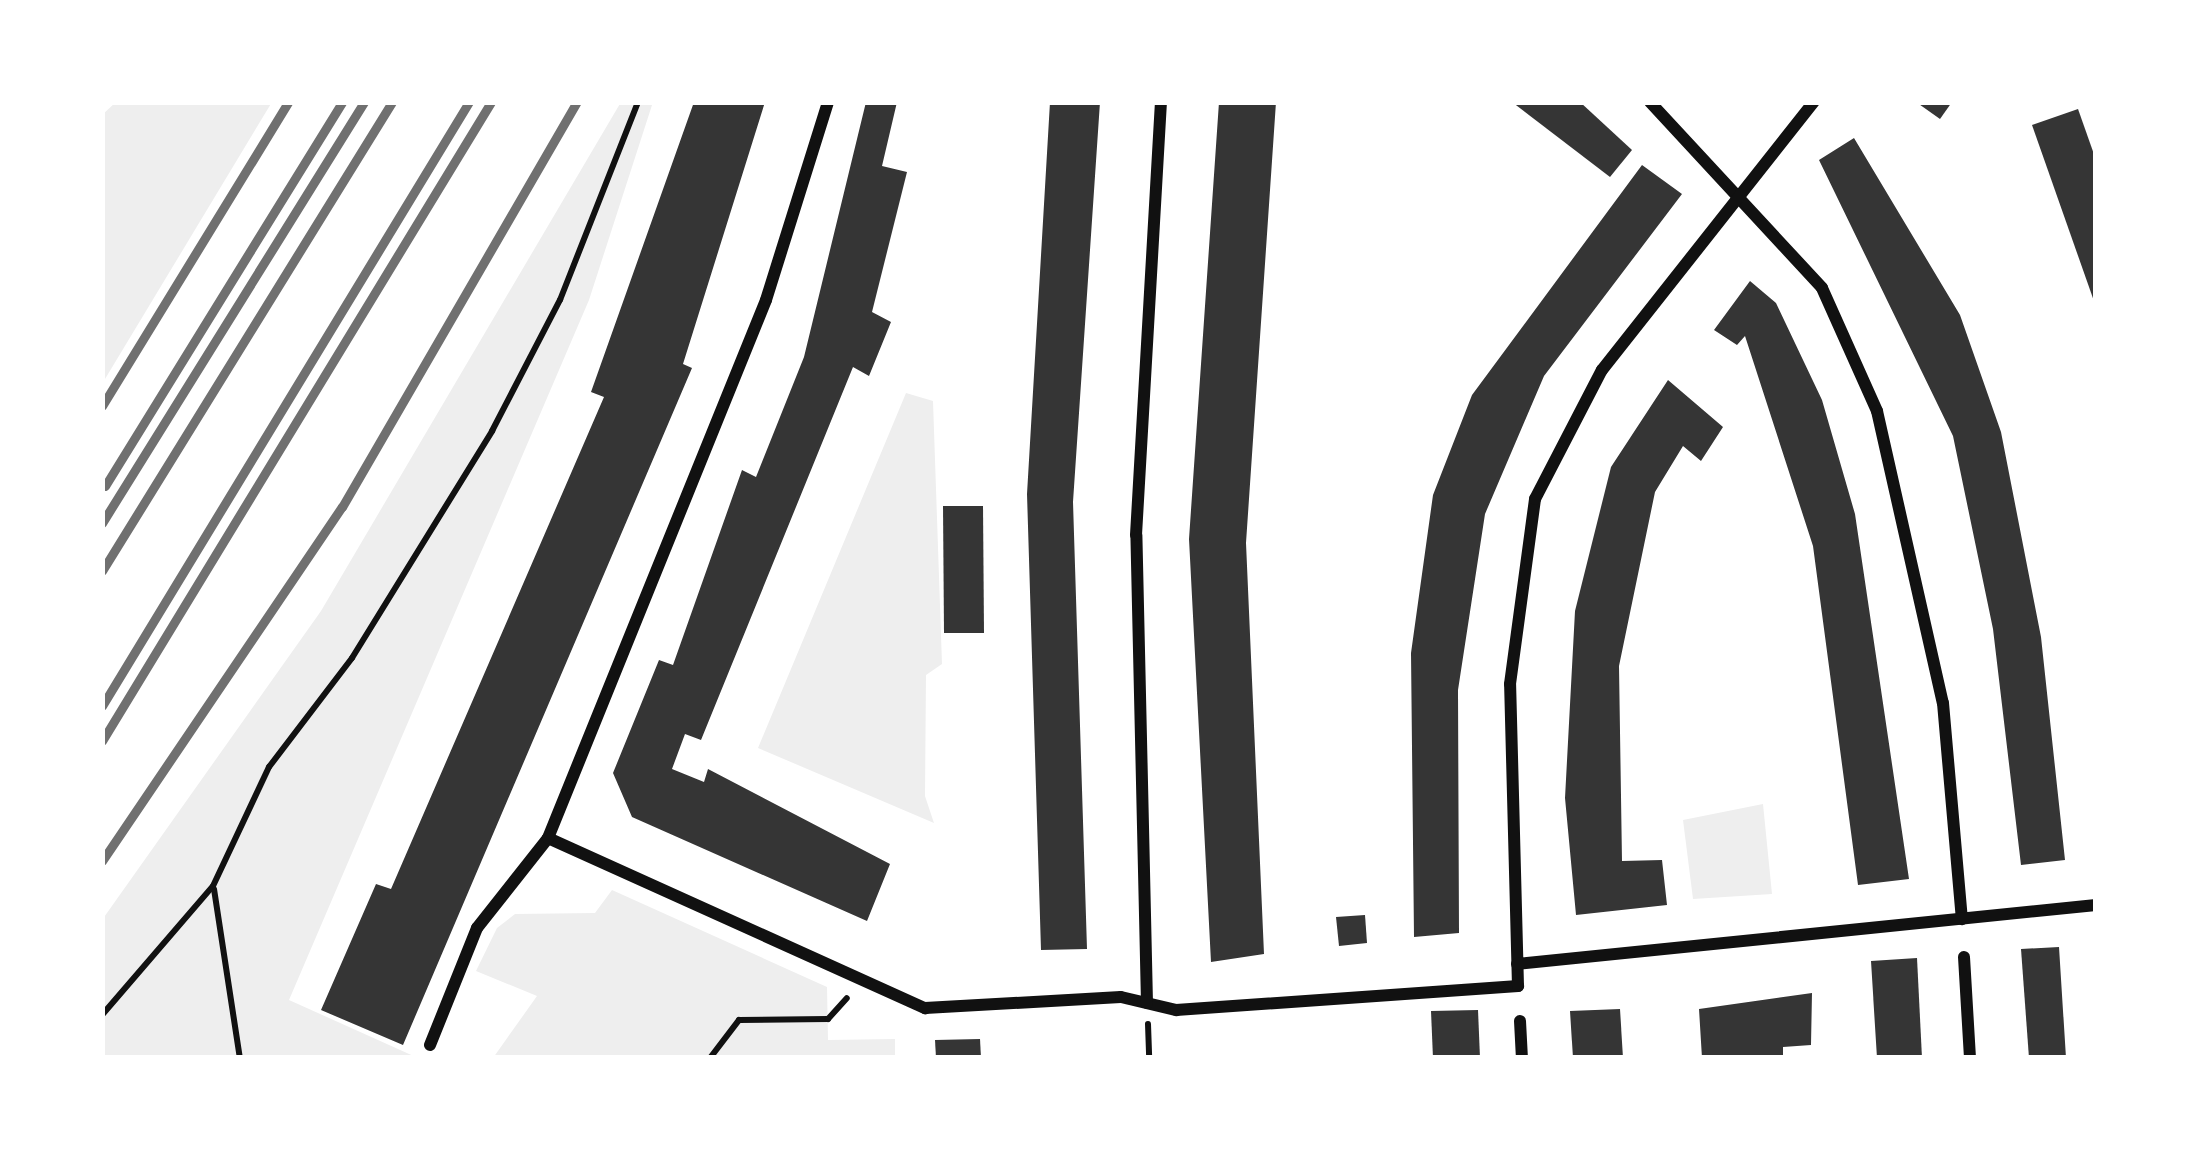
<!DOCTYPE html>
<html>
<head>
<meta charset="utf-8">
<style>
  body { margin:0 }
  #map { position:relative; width:2198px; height:1160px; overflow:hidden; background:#fff; font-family:Barlow,sans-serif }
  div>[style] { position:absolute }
  .green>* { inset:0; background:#eee }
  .building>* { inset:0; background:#353535 }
  .path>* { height:6px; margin:-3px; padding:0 3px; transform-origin:3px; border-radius:3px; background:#111 }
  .minor>* { height:12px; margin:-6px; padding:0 6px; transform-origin:6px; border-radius:6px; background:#111 }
  .rail>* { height:9px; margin:-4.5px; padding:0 4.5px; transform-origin:4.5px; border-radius:4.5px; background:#707070 }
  span { translate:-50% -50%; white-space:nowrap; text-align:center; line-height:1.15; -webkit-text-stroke:10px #fff; paint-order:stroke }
  .frame { position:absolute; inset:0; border:105px solid #fff; pointer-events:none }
</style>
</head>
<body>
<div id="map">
  <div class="green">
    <div style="clip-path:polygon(116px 102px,272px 102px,102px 384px,102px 115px)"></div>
    <div style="clip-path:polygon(621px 102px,653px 102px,589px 300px,289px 1000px,418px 1058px,102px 1058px,102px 920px,321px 611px)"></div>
    <div style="clip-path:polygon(906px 393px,933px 401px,942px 664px,926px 675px,925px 796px,934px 823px,758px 748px)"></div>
    <div style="clip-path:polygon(1763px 804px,1772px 894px,1693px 899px,1683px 820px)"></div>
    <div style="clip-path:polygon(612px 890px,827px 987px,828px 1040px,895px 1039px,895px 1058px,493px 1058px,537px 996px,476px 971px,497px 928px,515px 914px,595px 913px)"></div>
  </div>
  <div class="building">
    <div style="clip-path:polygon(694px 102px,765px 102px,683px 364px,692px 368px,403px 1045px,321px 1010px,376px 884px,391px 889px,604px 397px,591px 392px)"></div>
    <div style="clip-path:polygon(866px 102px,897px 102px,882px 166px,907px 172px,872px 312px,891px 322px,869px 376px,853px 367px,701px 740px,685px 734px,672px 769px,704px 782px,708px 769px,890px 864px,867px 921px,632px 817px,613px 773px,659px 660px,673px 665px,742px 470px,756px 477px,804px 357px)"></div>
    <div style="clip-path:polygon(1050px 102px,1100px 102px,1073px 502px,1087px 949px,1041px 950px,1027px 494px)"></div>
    <div style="clip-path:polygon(1219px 102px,1276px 102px,1246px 543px,1264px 954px,1211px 962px,1189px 539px)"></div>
    <div style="clip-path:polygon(1512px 102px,1580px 102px,1632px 150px,1610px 177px)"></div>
    <div style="clip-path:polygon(1916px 102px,1952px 102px,1940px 119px)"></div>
    <div style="clip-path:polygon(2078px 109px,2096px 160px,2095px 304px,2032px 125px)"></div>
    <div style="clip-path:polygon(1854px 138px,1960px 315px,2001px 432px,2041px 637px,2065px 860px,2021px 865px,1993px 629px,1953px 436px,1819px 160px)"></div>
    <div style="clip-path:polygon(1642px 165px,1682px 194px,1544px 376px,1485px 514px,1458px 690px,1459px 933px,1414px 937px,1411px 653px,1433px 495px,1472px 395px)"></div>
    <div style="clip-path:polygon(1750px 281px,1776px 303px,1822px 400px,1855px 514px,1909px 879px,1858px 885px,1813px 546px,1745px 336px,1737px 345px,1714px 330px)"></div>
    <div style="clip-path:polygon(1668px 380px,1723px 427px,1701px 461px,1683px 446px,1655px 492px,1619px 666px,1622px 861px,1662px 860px,1667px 905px,1576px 915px,1565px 798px,1575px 611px,1611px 467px)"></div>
    <div style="clip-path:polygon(943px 506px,983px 506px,984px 633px,944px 633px)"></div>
    <div style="clip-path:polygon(1365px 915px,1367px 943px,1339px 946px,1336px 917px)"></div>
    <div style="clip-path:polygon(2059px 947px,2066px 1058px,2029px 1058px,2021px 949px)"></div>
    <div style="clip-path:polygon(1917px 958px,1922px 1058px,1877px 1058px,1871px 961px)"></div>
    <div style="clip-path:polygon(1812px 993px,1811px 1045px,1783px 1047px,1783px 1058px,1702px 1058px,1699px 1009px)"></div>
    <div style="clip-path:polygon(1620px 1009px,1623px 1058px,1573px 1058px,1570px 1011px)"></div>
    <div style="clip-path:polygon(1478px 1010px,1480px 1058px,1433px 1058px,1431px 1011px)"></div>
    <div style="clip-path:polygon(980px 1039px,981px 1058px,936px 1058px,935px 1040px)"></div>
  </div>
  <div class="path">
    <div style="left:214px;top:889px;width:171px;rotate:81.3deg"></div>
    <div style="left:102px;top:1015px;width:170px;rotate:-49.3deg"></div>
    <div style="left:213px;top:886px;width:132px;rotate:-64.8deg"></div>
    <div style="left:269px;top:767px;width:137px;rotate:-52.7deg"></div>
    <div style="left:352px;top:658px;width:267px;rotate:-58.3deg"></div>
    <div style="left:492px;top:431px;width:148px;rotate:-62.6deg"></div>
    <div style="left:560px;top:300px;width:213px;rotate:-68.5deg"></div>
    <div style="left:1148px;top:1024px;width:34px;rotate:88deg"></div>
    <div style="left:710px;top:1058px;width:48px;rotate:-52.7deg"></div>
    <div style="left:739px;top:1020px;width:89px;rotate:-0.6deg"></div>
    <div style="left:828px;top:1019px;width:28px;rotate:-48deg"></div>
  </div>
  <div class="minor">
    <div style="left:1650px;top:102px;width:253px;rotate:47.2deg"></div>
    <div style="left:1822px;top:288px;width:135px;rotate:65.9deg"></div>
    <div style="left:1877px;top:411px;width:299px;rotate:77.3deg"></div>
    <div style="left:1943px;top:703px;width:217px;rotate:85deg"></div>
    <div style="left:548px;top:838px;width:414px;rotate:24.3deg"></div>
    <div style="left:925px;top:1008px;width:196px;rotate:-3.2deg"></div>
    <div style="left:1121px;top:997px;width:57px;rotate:13.3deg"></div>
    <div style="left:1176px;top:1010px;width:343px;rotate:-4deg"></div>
    <div style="left:1518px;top:986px;width:302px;rotate:-91.5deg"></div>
    <div style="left:1510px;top:684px;width:187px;rotate:-82.3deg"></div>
    <div style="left:1535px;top:499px;width:145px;rotate:-62.6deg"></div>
    <div style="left:1602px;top:370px;width:342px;rotate:-51.7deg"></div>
    <div style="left:1964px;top:957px;width:101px;rotate:86.6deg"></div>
    <div style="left:1517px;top:964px;width:582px;rotate:-5.82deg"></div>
    <div style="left:1147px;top:1003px;width:468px;rotate:-91.3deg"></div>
    <div style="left:1136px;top:535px;width:434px;rotate:-86.7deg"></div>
    <div style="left:1520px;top:1021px;width:37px;rotate:87deg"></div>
    <div style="left:430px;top:1045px;width:126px;rotate:-68.1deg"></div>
    <div style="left:477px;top:928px;width:115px;rotate:-51.7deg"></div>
    <div style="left:548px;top:838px;width:580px;rotate:-67.94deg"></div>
    <div style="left:766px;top:300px;width:207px;rotate:-72.6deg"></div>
  </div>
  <div class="rail">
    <div style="left:102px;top:406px;width:356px;rotate:-58.5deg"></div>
    <div style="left:105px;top:486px;width:451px;rotate:-58.3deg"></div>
    <div style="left:102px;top:523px;width:496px;rotate:-58.1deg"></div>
    <div style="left:102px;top:571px;width:551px;rotate:-58.27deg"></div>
    <div style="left:102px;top:706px;width:707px;rotate:-58.72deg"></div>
    <div style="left:102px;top:741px;width:748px;rotate:-58.67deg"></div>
    <div style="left:102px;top:861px;width:428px;rotate:-55.9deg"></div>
    <div style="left:342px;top:507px;width:468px;rotate:-59.9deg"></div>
  </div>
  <div class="frame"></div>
</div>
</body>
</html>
